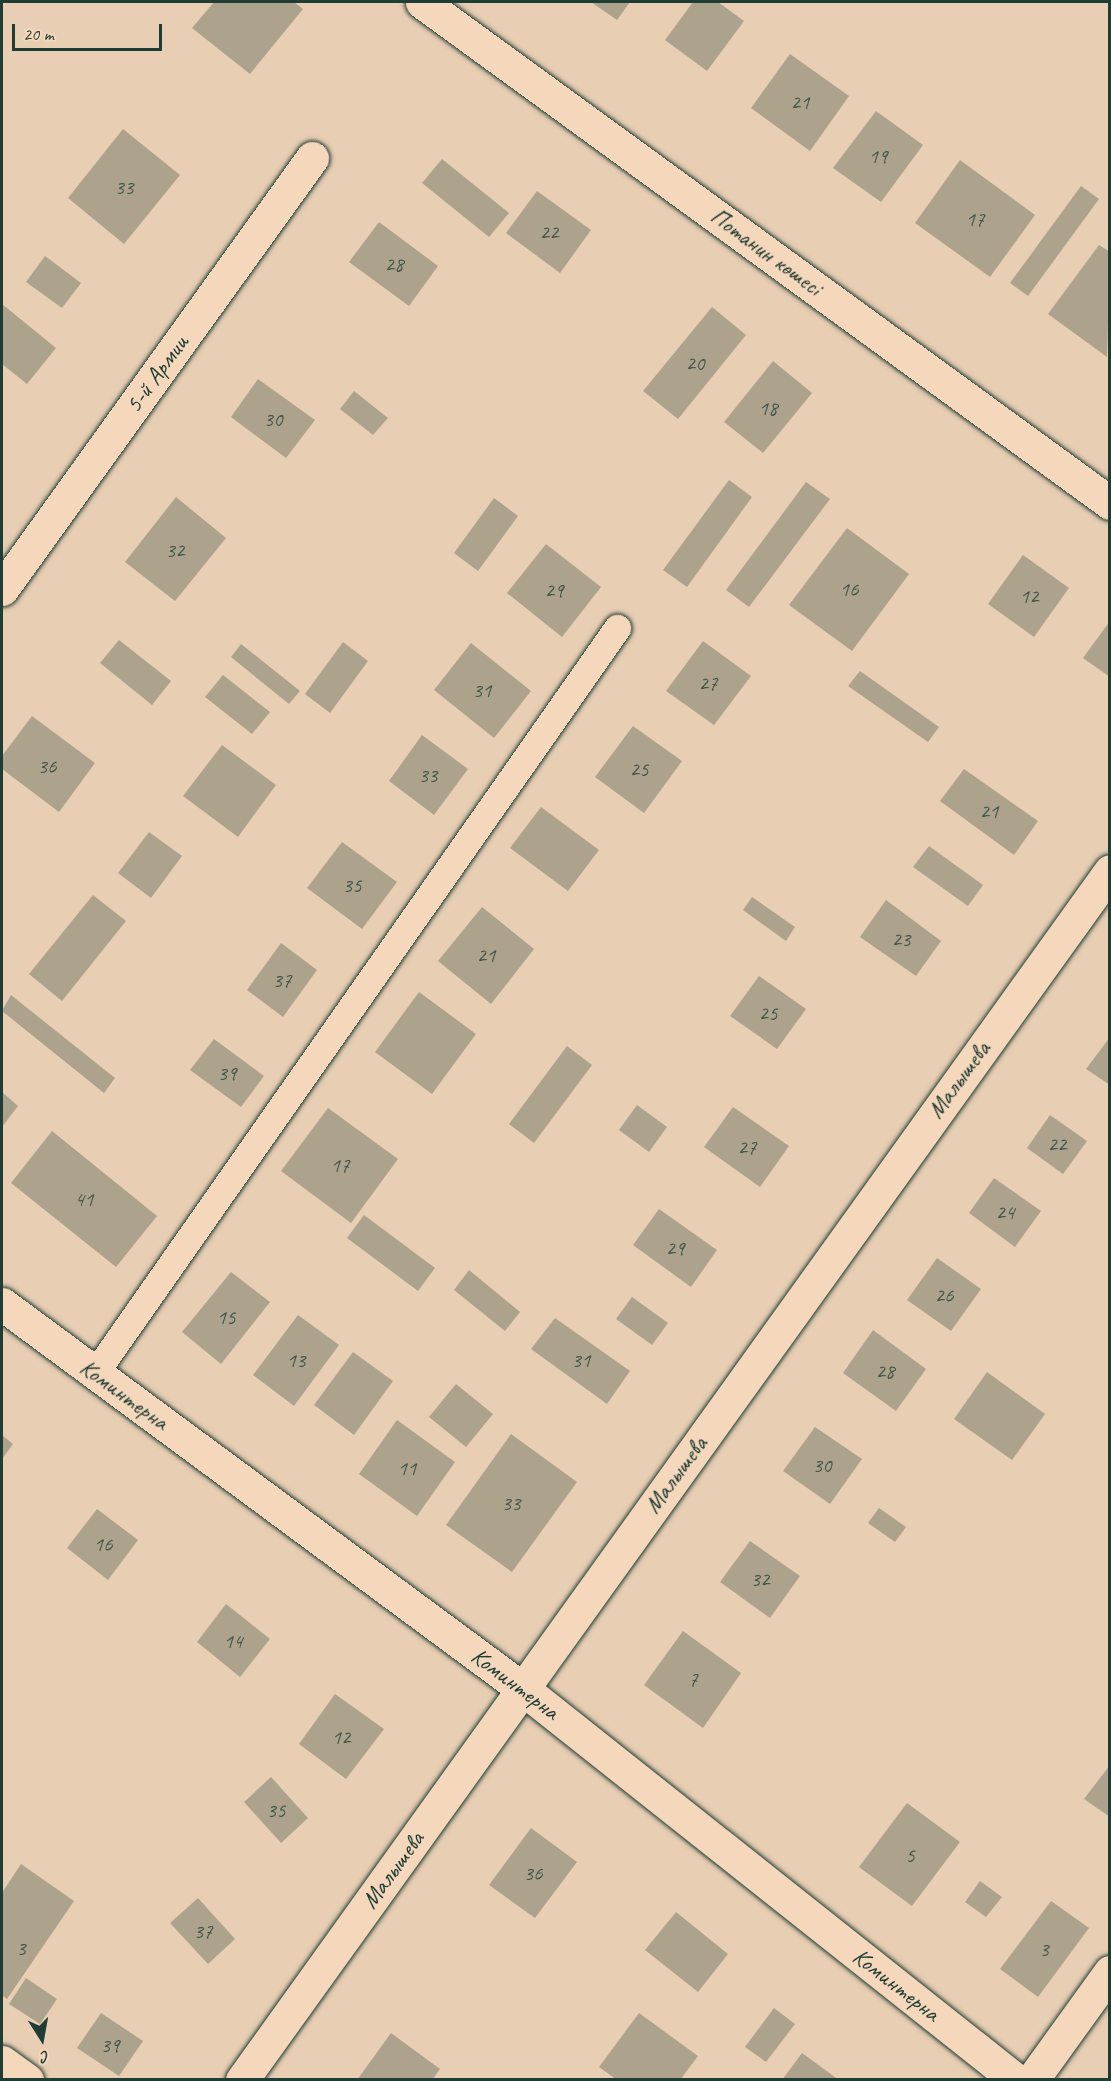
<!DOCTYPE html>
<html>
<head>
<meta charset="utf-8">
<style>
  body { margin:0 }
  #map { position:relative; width:1111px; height:2081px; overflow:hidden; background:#e8ceb3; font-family:Caveat,sans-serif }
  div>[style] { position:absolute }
  .building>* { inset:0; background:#ada38d }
  .roads { filter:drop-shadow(0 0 2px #1f3d34) drop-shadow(0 0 2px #1f3d34) }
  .lane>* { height:27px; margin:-13.5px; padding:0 13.5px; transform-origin:13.5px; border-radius:13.5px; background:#f5d7bb }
  .street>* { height:33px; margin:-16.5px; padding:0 16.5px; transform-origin:16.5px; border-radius:16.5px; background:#f5d7bb }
  .secondary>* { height:33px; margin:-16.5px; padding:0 16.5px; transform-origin:16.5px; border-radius:16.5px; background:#f5d7bb }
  span { translate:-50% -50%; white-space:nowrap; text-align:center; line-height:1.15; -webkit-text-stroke:6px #f5d7bb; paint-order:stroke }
  .number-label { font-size:21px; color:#42564a }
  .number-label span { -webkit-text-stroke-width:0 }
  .street-label { font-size:24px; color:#1f3d34 }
  .frame { position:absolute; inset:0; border:3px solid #1f3d34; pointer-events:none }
  .north { position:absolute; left:12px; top:2009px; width:60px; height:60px; -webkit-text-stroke:4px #f5d7bb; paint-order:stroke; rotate:169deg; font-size:16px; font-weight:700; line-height:24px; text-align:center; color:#1f3d34 }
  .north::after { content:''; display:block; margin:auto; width:21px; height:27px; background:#1f3d34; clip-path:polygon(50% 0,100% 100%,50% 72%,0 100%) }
  .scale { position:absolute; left:12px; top:24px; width:150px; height:27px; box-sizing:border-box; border:3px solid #1f3d34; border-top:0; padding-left:8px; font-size:18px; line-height:21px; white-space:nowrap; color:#1f3d34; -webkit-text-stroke:4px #f5d7bb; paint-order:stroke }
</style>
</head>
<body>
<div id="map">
  <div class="building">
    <div style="clip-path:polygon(214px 2px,294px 2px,303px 9px,250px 74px,192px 28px)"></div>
    <div style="clip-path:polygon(591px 2px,630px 2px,617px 20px)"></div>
    <div style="clip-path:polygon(693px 2px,718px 2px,744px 21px,707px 71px,665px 40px)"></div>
    <div style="clip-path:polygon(790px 54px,849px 96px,810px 151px,751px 108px)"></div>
    <div style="clip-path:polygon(876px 111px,923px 145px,881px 202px,833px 168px)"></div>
    <div style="clip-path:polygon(123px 129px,180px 175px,124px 244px,68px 198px)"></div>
    <div style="clip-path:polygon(442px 159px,509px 213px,489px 237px,422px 183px)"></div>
    <div style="clip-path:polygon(960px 160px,1035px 215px,990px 277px,915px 223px)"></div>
    <div style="clip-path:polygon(1081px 186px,1099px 199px,1028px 296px,1010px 283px)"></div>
    <div style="clip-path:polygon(537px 191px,591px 230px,560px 273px,506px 233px)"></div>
    <div style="clip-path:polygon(379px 222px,438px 266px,409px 306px,349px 262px)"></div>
    <div style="clip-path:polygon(1099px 245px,1110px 252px,1107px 357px,1048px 314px)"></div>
    <div style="clip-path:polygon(45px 256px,81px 283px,62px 308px,26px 282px)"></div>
    <div style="clip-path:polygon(2px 304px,56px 348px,27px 384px,2px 364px)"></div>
    <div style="clip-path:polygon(712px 307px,746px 335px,678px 419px,643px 391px)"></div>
    <div style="clip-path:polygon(773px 361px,812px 393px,763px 453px,724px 422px)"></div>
    <div style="clip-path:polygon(258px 379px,315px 420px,286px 458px,231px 417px)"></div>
    <div style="clip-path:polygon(354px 391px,388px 418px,373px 435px,340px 409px)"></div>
    <div style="clip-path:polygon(729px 480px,752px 497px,687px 587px,663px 570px)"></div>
    <div style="clip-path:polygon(806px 482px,830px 499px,749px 607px,726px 590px)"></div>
    <div style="clip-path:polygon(176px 497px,226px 538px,175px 601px,125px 562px)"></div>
    <div style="clip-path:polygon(494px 498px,518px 516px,478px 571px,454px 553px)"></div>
    <div style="clip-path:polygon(847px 528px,909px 574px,852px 651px,789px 605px)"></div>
    <div style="clip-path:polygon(546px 544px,601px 587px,562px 637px,507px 593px)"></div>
    <div style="clip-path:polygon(1023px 555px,1069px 588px,1034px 637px,988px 604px)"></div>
    <div style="clip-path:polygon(1110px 621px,1110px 677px,1083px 658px)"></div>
    <div style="clip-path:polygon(119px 640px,171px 681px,152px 705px,100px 663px)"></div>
    <div style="clip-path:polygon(703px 641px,751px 676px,714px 725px,666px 691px)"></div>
    <div style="clip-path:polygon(343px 642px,368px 661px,330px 713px,305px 694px)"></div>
    <div style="clip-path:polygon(471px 643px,531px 691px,494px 738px,434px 690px)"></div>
    <div style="clip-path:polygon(241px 644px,300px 691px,289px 704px,231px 657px)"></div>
    <div style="clip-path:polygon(860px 671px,939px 727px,928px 742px,848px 686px)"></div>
    <div style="clip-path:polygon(223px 675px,270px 712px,252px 734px,205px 697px)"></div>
    <div style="clip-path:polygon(32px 716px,95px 763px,59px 812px,2px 769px,2px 756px)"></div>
    <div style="clip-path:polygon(633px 726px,682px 761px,644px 813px,595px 777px)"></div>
    <div style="clip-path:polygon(422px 735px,468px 769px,434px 815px,389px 781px)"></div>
    <div style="clip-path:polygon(222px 745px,276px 785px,238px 837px,183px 796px)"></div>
    <div style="clip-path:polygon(964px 769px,1038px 821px,1014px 855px,940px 801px)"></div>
    <div style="clip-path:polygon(541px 807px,599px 850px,568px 891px,510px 848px)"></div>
    <div style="clip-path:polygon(149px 832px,182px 856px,151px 898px,118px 873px)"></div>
    <div style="clip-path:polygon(342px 842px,397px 882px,362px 929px,307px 888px)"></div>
    <div style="clip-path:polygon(929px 846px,983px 885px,968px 906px,913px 867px)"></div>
    <div style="clip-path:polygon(93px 895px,126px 921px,62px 1001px,29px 974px)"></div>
    <div style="clip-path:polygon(752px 897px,795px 927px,786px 941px,743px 910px)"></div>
    <div style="clip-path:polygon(886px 900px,941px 941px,916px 976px,860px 937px)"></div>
    <div style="clip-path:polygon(482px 907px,534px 949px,491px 1004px,438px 961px)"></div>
    <div style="clip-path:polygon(281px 943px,317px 970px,283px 1017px,247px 990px)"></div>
    <div style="clip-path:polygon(759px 976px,806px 1009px,777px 1049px,730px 1016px)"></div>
    <div style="clip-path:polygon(419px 992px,476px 1034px,432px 1094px,375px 1052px)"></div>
    <div style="clip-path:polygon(11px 995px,115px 1078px,104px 1093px,2px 1011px)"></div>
    <div style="clip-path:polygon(1110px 1037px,1110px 1085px,1086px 1069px)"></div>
    <div style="clip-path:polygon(214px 1039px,264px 1076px,241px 1107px,190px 1070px)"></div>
    <div style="clip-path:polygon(567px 1046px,592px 1065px,534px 1143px,509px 1124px)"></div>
    <div style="clip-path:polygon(2px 1092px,18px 1106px,2px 1127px)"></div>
    <div style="clip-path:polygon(637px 1105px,667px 1127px,649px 1152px,619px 1130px)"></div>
    <div style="clip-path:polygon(733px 1107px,789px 1146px,760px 1187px,704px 1147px)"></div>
    <div style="clip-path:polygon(328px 1108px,398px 1159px,351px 1223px,281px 1171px)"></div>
    <div style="clip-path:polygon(1050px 1115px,1087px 1141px,1063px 1174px,1027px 1148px)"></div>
    <div style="clip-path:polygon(52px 1131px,157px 1216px,116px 1267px,11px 1183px)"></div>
    <div style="clip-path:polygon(994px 1178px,1041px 1211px,1015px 1247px,969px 1213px)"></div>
    <div style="clip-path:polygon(659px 1209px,717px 1250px,691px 1287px,633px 1245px)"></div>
    <div style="clip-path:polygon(364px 1215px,435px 1268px,418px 1291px,347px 1238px)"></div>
    <div style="clip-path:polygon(937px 1258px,981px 1289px,951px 1331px,907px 1300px)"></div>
    <div style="clip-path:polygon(469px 1270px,520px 1312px,505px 1331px,454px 1290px)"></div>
    <div style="clip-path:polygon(231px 1272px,270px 1302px,221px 1364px,182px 1332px)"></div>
    <div style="clip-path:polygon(632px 1297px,668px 1323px,652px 1345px,616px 1319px)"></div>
    <div style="clip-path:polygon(298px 1315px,339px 1345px,294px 1406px,253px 1375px)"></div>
    <div style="clip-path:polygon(555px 1318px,630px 1371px,607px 1404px,531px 1349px)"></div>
    <div style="clip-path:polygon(873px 1330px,926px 1369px,896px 1411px,843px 1373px)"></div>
    <div style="clip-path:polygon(353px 1352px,393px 1381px,354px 1435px,314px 1405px)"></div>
    <div style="clip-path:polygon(987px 1372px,1045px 1414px,1012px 1460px,954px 1419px)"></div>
    <div style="clip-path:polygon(456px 1384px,493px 1414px,466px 1447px,429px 1417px)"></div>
    <div style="clip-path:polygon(397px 1420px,455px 1462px,417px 1516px,359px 1474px)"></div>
    <div style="clip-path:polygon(815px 1427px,862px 1459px,830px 1504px,783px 1471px)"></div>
    <div style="clip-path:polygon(511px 1434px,577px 1482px,512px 1572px,446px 1525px)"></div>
    <div style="clip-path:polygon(2px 1435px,13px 1444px,2px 1459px)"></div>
    <div style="clip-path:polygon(879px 1508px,906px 1527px,895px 1542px,868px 1523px)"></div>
    <div style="clip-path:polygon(97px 1509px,138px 1540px,108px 1580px,67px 1548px)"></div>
    <div style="clip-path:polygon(750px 1541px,800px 1576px,770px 1618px,720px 1582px)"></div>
    <div style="clip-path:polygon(226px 1604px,270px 1639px,240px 1677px,197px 1642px)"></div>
    <div style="clip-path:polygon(683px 1631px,741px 1673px,703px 1728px,644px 1685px)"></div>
    <div style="clip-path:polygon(335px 1694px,384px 1729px,346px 1779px,299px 1744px)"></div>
    <div style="clip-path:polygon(1110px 1765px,1110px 1817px,1084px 1799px)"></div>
    <div style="clip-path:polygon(271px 1777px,308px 1818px,281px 1843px,244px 1802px)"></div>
    <div style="clip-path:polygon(907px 1803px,960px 1842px,912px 1906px,859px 1867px)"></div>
    <div style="clip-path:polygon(531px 1828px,577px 1862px,535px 1918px,489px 1885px)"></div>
    <div style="clip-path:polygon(21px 1864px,74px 1901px,7px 1999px,2px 1995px,2px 1893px)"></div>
    <div style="clip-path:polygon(980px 1881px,1002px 1897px,986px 1917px,965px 1902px)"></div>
    <div style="clip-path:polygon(198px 1898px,235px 1939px,208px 1964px,170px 1923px)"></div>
    <div style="clip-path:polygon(1051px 1901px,1089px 1928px,1038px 1997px,1000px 1969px)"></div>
    <div style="clip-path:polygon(676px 1912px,728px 1954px,698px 1992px,645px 1950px)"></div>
    <div style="clip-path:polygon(26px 1978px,57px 1999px,40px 2024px,9px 2004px)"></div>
    <div style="clip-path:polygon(774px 2008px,795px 2024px,766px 2062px,745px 2047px)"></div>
    <div style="clip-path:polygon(101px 2013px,143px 2041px,119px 2076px,77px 2048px)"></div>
    <div style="clip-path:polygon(639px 2013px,698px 2056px,680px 2080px,617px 2080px,599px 2067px)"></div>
    <div style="clip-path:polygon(391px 2033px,440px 2069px,432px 2080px,357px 2080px)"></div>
    <div style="clip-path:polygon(802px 2053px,839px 2080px,782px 2080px)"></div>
  </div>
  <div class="roads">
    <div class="lane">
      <div style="left:95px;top:1373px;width:910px;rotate:-54.98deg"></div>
    </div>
    <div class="street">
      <div style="left:2px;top:589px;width:531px;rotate:-54.27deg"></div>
      <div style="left:2px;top:1304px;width:648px;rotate:36.46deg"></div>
      <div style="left:523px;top:1689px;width:629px;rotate:38.42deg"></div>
      <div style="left:2px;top:2062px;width:31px;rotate:36deg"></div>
      <div style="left:242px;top:2080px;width:1488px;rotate:-54.32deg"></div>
      <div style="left:1032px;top:2080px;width:133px;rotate:-54.2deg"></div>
    </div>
    <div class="secondary">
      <div style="left:422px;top:2px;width:851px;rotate:36.06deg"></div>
    </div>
  </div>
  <div class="number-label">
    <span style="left:800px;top:102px">21</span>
    <span style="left:878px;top:156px">19</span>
    <span style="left:124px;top:187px">33</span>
    <span style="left:975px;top:219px">17</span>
    <span style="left:549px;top:232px">22</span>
    <span style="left:394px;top:264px">28</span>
    <span style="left:695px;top:363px">20</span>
    <span style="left:768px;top:408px">18</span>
    <span style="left:273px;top:419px">30</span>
    <span style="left:175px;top:550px">32</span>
    <span style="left:849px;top:589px">16</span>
    <span style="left:554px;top:590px">29</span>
    <span style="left:1029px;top:596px">12</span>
    <span style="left:708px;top:683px">27</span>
    <span style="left:482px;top:690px">31</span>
    <span style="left:47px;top:766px">36</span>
    <span style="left:639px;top:769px">25</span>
    <span style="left:428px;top:775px">33</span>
    <span style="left:989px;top:811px">21</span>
    <span style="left:352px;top:885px">35</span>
    <span style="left:901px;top:939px">23</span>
    <span style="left:486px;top:955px">21</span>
    <span style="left:282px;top:980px">37</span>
    <span style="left:768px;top:1013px">25</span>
    <span style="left:227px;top:1073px">39</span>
    <span style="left:1057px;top:1144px">22</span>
    <span style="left:747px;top:1147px">27</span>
    <span style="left:340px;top:1165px">17</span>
    <span style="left:84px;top:1199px">41</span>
    <span style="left:1005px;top:1212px">24</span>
    <span style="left:675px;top:1248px">29</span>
    <span style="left:944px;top:1295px">26</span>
    <span style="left:226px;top:1317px">15</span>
    <span style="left:296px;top:1360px">13</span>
    <span style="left:581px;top:1360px">31</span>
    <span style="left:885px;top:1371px">28</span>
    <span style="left:822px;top:1465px">30</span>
    <span style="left:407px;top:1468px">11</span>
    <span style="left:511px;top:1503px">33</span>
    <span style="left:103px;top:1544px">16</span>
    <span style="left:760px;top:1579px">32</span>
    <span style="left:233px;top:1641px">14</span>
    <span style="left:693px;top:1679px">7</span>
    <span style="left:341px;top:1737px">12</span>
    <span style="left:276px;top:1810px">35</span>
    <span style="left:910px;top:1855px">5</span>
    <span style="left:533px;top:1873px">36</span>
    <span style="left:203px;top:1931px">37</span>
    <span style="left:21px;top:1948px">3</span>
    <span style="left:1044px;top:1949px">3</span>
    <span style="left:110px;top:2045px">39</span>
  </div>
  <div class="street-label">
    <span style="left:766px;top:252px;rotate:36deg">Потанин көшесі</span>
    <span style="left:157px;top:374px;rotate:-54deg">5-й Армии</span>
    <span style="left:959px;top:1080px;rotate:-54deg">Малышева</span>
    <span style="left:124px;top:1395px;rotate:36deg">Коминтерна</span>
    <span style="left:676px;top:1475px;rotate:-54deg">Малышева</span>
    <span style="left:515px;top:1684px;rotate:37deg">Коминтерна</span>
    <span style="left:393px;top:1870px;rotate:-54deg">Малышева</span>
    <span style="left:896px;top:1985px;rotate:38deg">Коминтерна</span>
  </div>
  <div class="frame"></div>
  <div class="north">С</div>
  <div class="scale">20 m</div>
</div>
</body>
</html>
